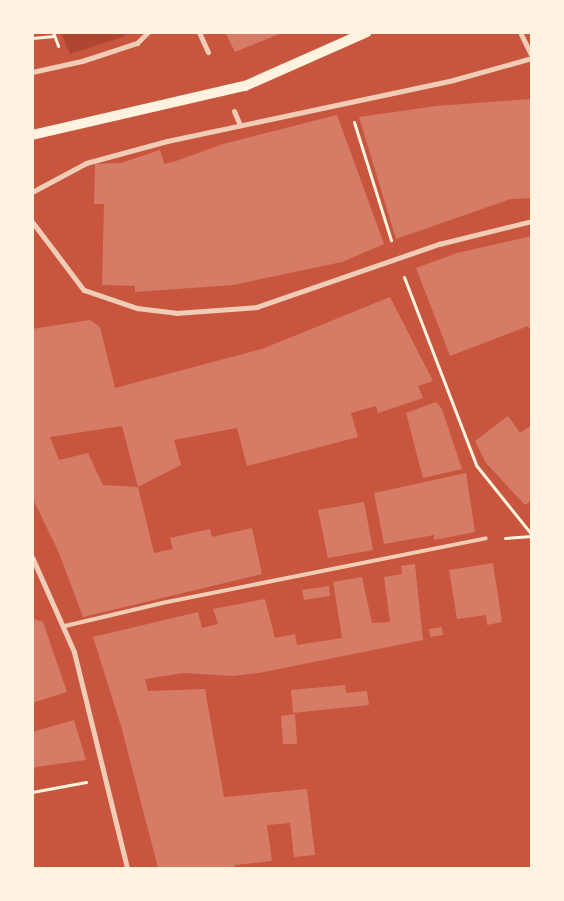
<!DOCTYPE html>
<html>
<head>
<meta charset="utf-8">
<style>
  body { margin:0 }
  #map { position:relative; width:564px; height:901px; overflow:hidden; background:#c8553d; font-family:"Fira Sans",sans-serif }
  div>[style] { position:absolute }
  .green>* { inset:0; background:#ae4732 }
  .building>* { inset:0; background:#d67c66 }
  .path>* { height:3px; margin:-1.5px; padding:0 1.5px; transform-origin:1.5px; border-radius:1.5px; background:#fff3e0 }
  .service>* { height:4px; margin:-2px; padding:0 2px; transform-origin:2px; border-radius:2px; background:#f1ccb7 }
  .pedestrian>* { height:4.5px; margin:-2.25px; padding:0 2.25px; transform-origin:2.25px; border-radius:2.25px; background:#f1ccb7 }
  .minor>* { height:5px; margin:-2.5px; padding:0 2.5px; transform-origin:2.5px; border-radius:2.5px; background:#f1ccb7 }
  .secondary>* { height:10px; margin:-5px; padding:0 5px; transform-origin:5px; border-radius:5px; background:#fff3e0 }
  span { translate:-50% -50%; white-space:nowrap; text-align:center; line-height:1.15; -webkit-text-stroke:4.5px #fff3e0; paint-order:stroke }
  .frame { position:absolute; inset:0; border:34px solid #fff3e0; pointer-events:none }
</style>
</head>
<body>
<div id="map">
  <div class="green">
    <div style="clip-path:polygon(61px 33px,126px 33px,125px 36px,70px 54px)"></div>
  </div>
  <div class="building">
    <div style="clip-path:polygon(225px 32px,282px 32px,282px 33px,235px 52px)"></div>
    <div style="clip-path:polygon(532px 99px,532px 198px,511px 199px,396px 239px,359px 117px,436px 106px)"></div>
    <div style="clip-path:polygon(337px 115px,384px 244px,342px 262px,233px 285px,135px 292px,135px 286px,102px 285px,104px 204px,94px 204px,95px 164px,121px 163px,160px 150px,164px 164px,176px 161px,223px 144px)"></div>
    <div style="clip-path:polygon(532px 236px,532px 334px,528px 326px,450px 356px,416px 268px,457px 253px)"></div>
    <div style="clip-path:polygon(390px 297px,433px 381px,418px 386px,423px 398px,378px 413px,376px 406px,351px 413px,358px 437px,247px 466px,237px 428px,174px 440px,181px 465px,138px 487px,122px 426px,50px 437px,59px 460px,88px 453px,103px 485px,138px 487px,154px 553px,173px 549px,170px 538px,210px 529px,212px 537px,252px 528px,262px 574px,83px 617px,59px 553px,32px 497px,32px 329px,90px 320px,100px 327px,115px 388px,262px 349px)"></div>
    <div style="clip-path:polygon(436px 402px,442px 409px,462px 469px,423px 478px,406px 413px)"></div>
    <div style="clip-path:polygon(508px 416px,520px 433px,532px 425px,532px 500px,525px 505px,486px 463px,475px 441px)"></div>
    <div style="clip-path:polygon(466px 473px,475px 532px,434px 540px,434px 535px,384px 544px,374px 493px)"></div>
    <div style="clip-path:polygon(364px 502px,373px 550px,328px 558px,318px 510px)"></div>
    <div style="clip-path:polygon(493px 563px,502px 622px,487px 625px,486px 615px,457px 619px,449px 570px)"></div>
    <div style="clip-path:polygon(415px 564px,423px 640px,259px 673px,233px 676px,184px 673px,145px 679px,148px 691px,205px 689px,224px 797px,307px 789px,315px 855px,294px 857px,290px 823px,267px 825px,272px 861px,234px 865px,235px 868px,158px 868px,121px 726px,93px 637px,198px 612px,202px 628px,218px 624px,213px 609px,265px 599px,275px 638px,295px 634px,297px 645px,342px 638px,333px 582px,362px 577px,372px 623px,390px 622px,384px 577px,402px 574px,401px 566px)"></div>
    <div style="clip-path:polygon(329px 586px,330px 596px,304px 600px,302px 590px)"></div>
    <div style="clip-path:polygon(32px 618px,43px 622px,67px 692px,32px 703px)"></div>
    <div style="clip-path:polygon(442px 627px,443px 635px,430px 637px,429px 629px)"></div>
    <div style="clip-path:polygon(345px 685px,346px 693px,367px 691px,369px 705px,293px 713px,291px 690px)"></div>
    <div style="clip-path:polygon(295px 714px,297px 744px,283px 744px,281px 716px)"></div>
    <div style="clip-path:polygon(74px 720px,86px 760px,36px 767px,32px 772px,32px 732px)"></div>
  </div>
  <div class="path">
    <div style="left:53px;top:32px;width:15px;rotate:70deg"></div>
    <div style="left:32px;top:38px;width:22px;rotate:-5deg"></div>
    <div style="left:354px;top:122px;width:124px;rotate:72.6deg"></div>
    <div style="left:404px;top:277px;width:201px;rotate:69deg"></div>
    <div style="left:476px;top:465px;width:90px;rotate:51.3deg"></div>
    <div style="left:505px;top:538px;width:27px;rotate:-4deg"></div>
    <div style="left:32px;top:792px;width:55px;rotate:-10.5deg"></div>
  </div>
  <div class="service">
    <div style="left:65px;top:626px;width:100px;rotate:-13.3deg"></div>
    <div style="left:162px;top:603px;width:330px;rotate:-11.3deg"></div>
  </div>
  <div class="pedestrian">
    <div style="left:32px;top:221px;width:86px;rotate:53deg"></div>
    <div style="left:84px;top:290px;width:56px;rotate:18.8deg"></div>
    <div style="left:137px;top:308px;width:39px;rotate:7deg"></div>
    <div style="left:176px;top:313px;width:81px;rotate:-4.2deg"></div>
    <div style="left:257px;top:307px;width:193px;rotate:-19.1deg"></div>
    <div style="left:439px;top:244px;width:96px;rotate:-13.9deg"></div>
  </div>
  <div class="minor">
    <div style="left:199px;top:32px;width:22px;rotate:66deg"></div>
    <div style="left:520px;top:32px;width:28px;rotate:64deg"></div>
    <div style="left:32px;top:72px;width:51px;rotate:-12.4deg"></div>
    <div style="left:82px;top:61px;width:58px;rotate:-18.1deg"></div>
    <div style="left:137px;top:43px;width:16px;rotate:-45deg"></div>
    <div style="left:234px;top:111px;width:15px;rotate:67deg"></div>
    <div style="left:32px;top:192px;width:61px;rotate:-28.2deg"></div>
    <div style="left:86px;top:163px;width:84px;rotate:-15.2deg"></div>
    <div style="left:167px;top:141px;width:292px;rotate:-12deg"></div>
    <div style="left:453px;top:80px;width:82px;rotate:-15.6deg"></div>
    <div style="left:32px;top:557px;width:104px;rotate:66.1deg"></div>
    <div style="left:74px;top:652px;width:222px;rotate:76.2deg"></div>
  </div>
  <div class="secondary">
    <div style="left:32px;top:135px;width:219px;rotate:-13deg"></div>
    <div style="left:245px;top:86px;width:133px;rotate:-23.9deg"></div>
  </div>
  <div class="frame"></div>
</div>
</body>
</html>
